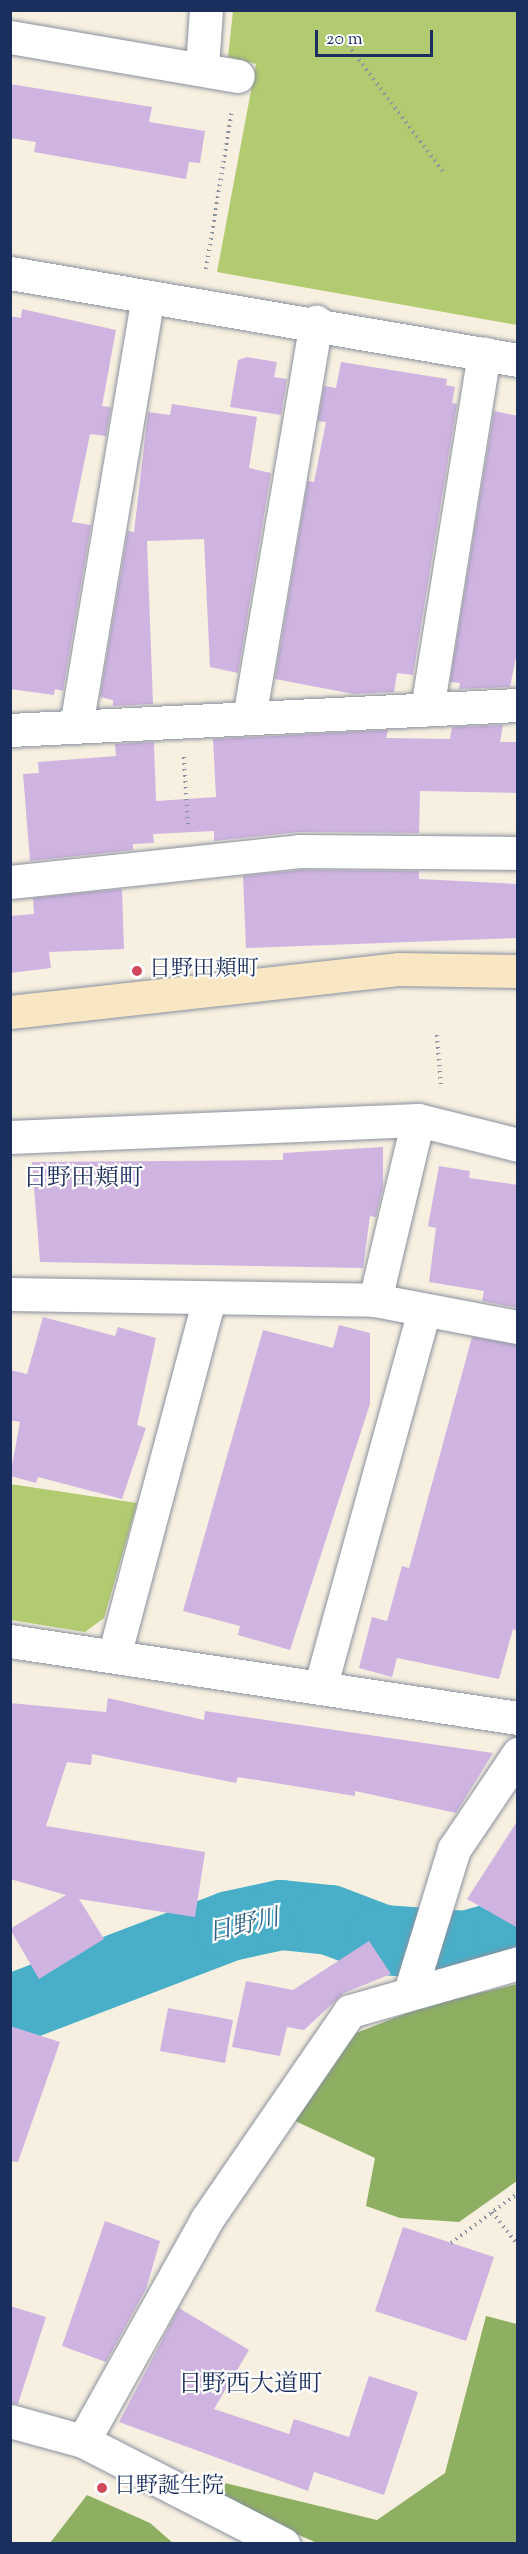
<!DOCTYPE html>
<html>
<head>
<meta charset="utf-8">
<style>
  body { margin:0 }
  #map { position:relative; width:528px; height:2554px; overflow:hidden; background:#f7f0e0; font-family:"Sorts Mill Goudy","Noto Serif JP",serif }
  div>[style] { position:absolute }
  .green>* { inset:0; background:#b3cb70 }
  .forest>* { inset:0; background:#8eaf62 }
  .river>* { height:70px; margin:-35px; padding:0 35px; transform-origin:35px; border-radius:35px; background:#49afc8 }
  .building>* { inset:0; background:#cfb4e1 }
  .path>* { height:4px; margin-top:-2px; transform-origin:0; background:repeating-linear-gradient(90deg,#89909f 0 1.5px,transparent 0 6px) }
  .roads { filter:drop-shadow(0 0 2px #89909f) drop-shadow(0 0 2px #89909f) }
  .street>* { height:33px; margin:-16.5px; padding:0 16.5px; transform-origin:16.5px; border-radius:16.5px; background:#fff }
  .secondary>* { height:33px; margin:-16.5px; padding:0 16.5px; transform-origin:16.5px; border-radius:16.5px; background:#f9e7c3 }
  .dots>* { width:16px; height:16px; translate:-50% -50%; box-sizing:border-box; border:3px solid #fff; border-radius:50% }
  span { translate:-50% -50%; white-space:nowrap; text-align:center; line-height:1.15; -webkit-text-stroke:4.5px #fff; paint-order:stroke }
  .poi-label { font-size:22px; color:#1b2f5e }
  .left { translate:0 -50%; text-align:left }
  .neighbourhood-label { font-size:24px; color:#1b2f5e }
  .water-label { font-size:24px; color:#2d6288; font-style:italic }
  .frame { position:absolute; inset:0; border:12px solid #1b2f5e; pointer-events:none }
  .scale { position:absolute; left:315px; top:30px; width:118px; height:27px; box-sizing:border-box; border:3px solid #1b2f5e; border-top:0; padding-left:8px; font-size:18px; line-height:21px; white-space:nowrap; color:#1b2f5e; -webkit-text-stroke:4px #fff; paint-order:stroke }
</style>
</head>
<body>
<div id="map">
  <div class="green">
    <div style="clip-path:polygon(233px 11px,517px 11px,517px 325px,217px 272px,256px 64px,228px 57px)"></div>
    <div style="clip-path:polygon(10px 1484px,137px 1503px,104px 1618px,85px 1632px,11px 1620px)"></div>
  </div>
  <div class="forest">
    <div style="clip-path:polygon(517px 1984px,517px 2181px,459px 2222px,400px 2218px,366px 2206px,375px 2158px,293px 2120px,351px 2035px,425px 2006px)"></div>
    <div style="clip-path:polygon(486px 2316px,517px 2324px,517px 2543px,317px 2543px,203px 2493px,204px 2478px,377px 2520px,445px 2473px)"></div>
    <div style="clip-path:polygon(87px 2495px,150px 2523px,173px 2543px,50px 2543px)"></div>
  </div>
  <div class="river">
    <div style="left:10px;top:2010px;width:235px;rotate:-20.9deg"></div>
    <div style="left:230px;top:1926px;width:52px;rotate:-12.2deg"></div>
    <div style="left:281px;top:1915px;width:49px;rotate:5.8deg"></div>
    <div style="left:330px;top:1920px;width:57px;rotate:20.7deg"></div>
    <div style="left:383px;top:1940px;width:83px;rotate:4.1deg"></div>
    <div style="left:466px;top:1946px;width:44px;rotate:-15.9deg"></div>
    <div style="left:508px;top:1934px;width:13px;rotate:-42deg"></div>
  </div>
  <div class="building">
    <div style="clip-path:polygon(10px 84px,152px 107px,149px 122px,205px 131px,200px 163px,189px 162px,186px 179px,34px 152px,36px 142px,10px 138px)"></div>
    <div style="clip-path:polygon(22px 309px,116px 330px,102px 406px,111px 407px,106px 436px,90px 434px,72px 522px,91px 525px,63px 691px,55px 689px,54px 695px,10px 689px,10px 316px,21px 318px)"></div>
    <div style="clip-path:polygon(247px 357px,277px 362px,274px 377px,287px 379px,281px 415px,230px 407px,238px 360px)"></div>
    <div style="clip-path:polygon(341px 362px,447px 379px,446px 385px,455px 387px,452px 403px,457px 404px,413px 675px,397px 673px,394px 692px,354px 694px,275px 679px,308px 481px,314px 482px,326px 422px,318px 421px,324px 386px,336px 388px)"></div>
    <div style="clip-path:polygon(172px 404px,257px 417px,249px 468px,271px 473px,238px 673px,210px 667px,204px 539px,147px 541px,153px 704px,113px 706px,113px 700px,100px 697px,128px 531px,134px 532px,148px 412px,170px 415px)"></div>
    <div style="clip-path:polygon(494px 411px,518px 416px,518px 647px,510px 687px,459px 689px,460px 683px,450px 682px)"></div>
    <div style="clip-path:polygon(503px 725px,500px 742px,518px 742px,518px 793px,420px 791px,419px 833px,299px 832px,214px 841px,214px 831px,153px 834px,154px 843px,133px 844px,133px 850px,30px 861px,23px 774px,39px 773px,38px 762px,116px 756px,115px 744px,154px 742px,156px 801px,216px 797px,213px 739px,388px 730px,386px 738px,450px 739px,452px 727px)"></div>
    <div style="clip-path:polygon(300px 870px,419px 871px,419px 879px,518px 884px,518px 938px,246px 948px,243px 876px)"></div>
    <div style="clip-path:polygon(122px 889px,124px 949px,49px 952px,51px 968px,10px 973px,10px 916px,34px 914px,33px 898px)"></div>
    <div style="clip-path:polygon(383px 1147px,383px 1187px,376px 1217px,370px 1216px,363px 1268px,40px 1262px,32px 1162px,283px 1160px,283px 1153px)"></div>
    <div style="clip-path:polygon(439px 1166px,470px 1171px,469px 1178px,518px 1185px,518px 1308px,482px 1301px,484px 1291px,429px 1282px,436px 1228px,428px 1226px)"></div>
    <div style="clip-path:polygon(43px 1317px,115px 1336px,118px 1327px,156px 1338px,137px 1425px,146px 1428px,122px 1499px,38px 1477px,36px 1483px,10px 1476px,20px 1422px,10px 1420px,10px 1370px,27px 1374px)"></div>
    <div style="clip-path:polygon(339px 1325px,370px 1333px,370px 1404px,290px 1650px,238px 1635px,240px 1626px,183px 1611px,263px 1330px,333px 1348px)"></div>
    <div style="clip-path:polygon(472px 1337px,518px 1345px,518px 1631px,513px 1629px,499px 1679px,397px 1658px,392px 1677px,359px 1668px,372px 1617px,387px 1621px,402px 1566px,409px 1568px)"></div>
    <div style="clip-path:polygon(108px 1698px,204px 1720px,205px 1711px,493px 1753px,456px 1813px,355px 1791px,355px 1796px,238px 1777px,236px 1783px,92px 1754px,91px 1765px,67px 1762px,46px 1826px,205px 1852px,195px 1917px,79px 1899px,104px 1939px,39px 1979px,10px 1929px,66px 1895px,10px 1879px,10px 1703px,106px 1712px)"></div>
    <div style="clip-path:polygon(518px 1820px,518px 1928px,467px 1899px)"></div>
    <div style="clip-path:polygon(369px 1941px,391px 1974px,344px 1993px,304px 2030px,287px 2027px,280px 2056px,232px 2047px,246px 1981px,293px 1990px)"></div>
    <div style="clip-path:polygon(168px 2008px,233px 2020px,225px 2063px,160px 2051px)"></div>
    <div style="clip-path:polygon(10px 2026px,60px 2042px,18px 2162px,10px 2161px)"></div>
    <div style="clip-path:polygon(105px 2221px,160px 2241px,146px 2289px,106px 2362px,62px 2346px)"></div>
    <div style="clip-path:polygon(403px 2227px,494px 2257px,466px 2341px,375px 2311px)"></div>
    <div style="clip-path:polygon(10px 2306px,46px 2317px,18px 2404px,10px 2403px)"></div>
    <div style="clip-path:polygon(179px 2308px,249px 2350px,214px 2409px,289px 2434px,294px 2419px,349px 2437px,369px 2376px,418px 2392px,384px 2495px,314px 2472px,308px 2491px,119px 2422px)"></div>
  </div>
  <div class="path">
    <div style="left:348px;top:45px;width:160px;rotate:53.1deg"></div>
    <div style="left:206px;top:269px;width:160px;rotate:-80.7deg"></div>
    <div style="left:184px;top:757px;width:68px;rotate:86.6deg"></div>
    <div style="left:437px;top:1035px;width:50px;rotate:85.4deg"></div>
    <div style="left:492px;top:2212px;width:42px;rotate:51.8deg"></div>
    <div style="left:451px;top:2243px;width:84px;rotate:-36.7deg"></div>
  </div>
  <div class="roads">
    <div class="street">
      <div style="left:10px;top:37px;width:231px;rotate:9.7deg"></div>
      <div style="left:202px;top:67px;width:57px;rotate:-86deg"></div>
      <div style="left:10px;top:273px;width:515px;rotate:9.72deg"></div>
      <div style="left:427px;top:709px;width:360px;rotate:-80.9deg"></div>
      <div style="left:249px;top:718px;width:402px;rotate:-80.4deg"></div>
      <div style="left:76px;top:726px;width:434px;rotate:-80.5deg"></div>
      <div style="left:10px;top:730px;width:509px;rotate:-2.82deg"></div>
      <div style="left:10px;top:882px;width:291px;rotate:-6.1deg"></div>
      <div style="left:299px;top:851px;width:219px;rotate:0.5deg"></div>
      <div style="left:10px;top:1137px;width:408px;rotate:-2.4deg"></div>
      <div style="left:418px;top:1120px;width:103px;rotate:14deg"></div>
      <div style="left:10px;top:1294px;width:365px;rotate:0.9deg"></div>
      <div style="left:375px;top:1300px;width:146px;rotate:10.7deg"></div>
      <div style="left:375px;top:1300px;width:185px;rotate:-76.6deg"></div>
      <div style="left:10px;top:1641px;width:514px;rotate:8.62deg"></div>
      <div style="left:114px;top:1656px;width:370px;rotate:-75.1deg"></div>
      <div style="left:320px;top:1688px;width:392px;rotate:-74.6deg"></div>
      <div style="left:410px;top:1992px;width:150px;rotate:-72.9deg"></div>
      <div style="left:454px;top:1849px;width:115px;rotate:-56deg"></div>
      <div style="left:10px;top:2421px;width:76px;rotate:15.3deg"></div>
      <div style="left:83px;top:2441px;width:225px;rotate:27.2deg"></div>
      <div style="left:83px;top:2441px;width:254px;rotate:-60.8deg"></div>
      <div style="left:207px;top:2219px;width:252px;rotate:-55.5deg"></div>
      <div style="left:350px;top:2011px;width:175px;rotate:-15.9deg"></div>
    </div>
    <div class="secondary">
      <div style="left:10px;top:1012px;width:390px;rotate:-6.3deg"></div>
      <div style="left:398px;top:969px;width:120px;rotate:1deg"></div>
    </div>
  </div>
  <div class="dots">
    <div style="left:137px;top:971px;background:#d1495b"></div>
    <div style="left:102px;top:2488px;background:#d1495b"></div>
  </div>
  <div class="poi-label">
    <span class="left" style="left:149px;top:971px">日野田頬町</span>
    <span class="left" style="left:114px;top:2488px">日野誕生院</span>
  </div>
  <div class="neighbourhood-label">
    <span style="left:83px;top:1180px">日野田頬町</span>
    <span style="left:250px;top:2386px">日野西大道町</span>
  </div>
  <div class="water-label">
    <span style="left:244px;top:1927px;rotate:-13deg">日野川</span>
  </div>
  <div class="frame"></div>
  <div class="scale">20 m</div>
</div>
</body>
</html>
